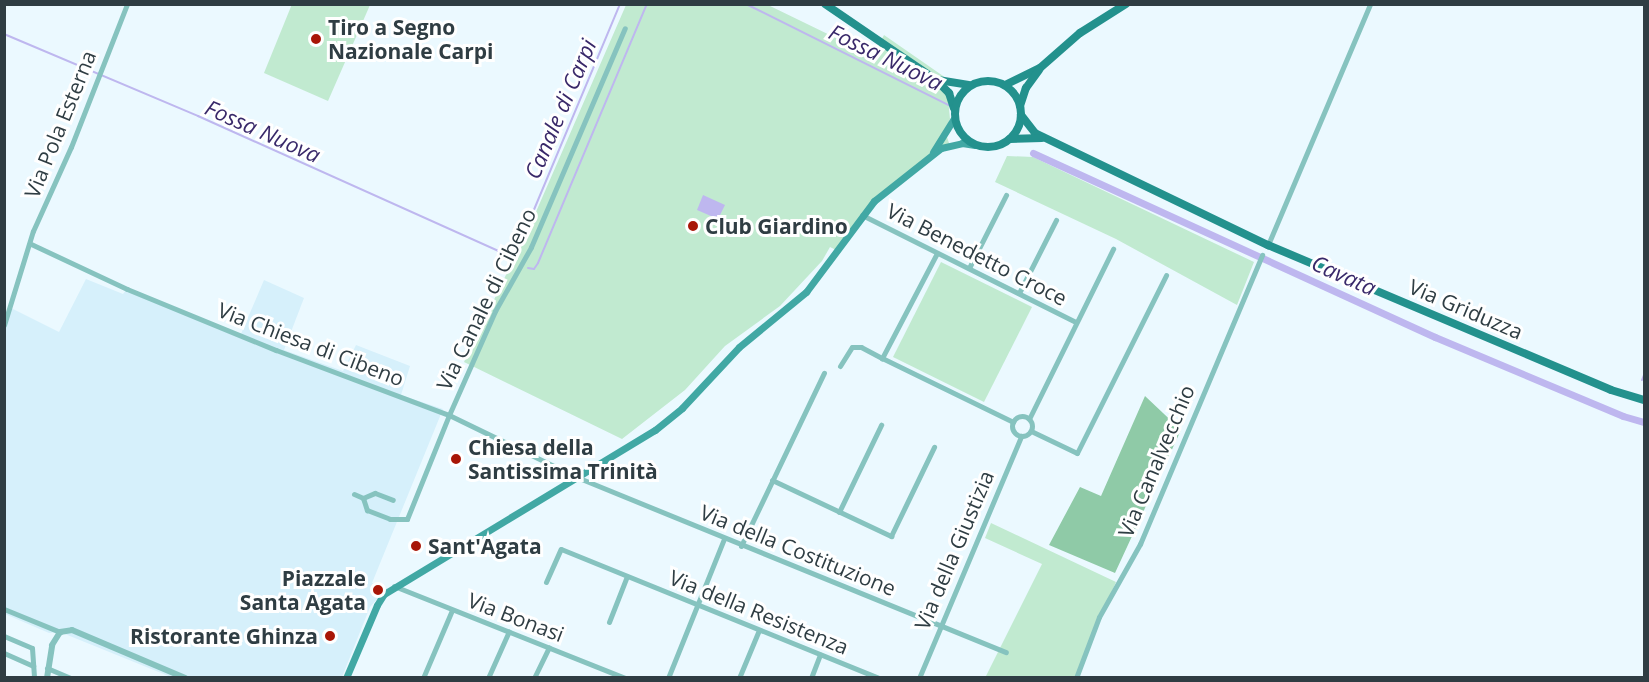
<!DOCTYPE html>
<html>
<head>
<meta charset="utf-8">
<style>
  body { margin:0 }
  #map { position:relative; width:1649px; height:682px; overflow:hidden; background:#ebf9ff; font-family:"Open Sans",sans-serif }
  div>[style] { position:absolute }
  .built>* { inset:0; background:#d6f0fb }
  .green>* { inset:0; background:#c1ead0 }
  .forest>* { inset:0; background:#8fcaa7 }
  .water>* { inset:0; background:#beb7ef }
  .stream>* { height:2px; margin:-1px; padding:0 1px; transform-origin:1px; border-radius:1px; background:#beb7ef }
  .canal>* { height:7px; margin:-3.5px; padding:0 3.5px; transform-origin:3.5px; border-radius:3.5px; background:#beb7ef }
  .minor>* { height:5px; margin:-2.5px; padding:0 2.5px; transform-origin:2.5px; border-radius:2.5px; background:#86c3bf }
  .minor>.ring { margin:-2.5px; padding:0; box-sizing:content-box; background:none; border:5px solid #86c3bf; border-radius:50% }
  .tertiary>* { height:6px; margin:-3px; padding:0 3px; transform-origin:3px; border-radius:3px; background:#86c3bf }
  .secondary>* { height:7px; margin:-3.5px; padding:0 3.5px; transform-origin:3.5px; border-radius:3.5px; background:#41a8a4 }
  .primary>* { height:8px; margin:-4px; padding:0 4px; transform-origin:4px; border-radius:4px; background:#23918d }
  .primary>.ring { margin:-4px; padding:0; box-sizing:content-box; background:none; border:8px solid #23918d; border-radius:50% }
  .dots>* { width:16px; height:16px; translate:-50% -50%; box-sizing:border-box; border:3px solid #fff; border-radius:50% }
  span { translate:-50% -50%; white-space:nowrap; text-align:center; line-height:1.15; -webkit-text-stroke:6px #fff; paint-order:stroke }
  .poi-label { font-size:21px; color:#2f3d43; font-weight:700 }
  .left { translate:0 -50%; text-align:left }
  .right { translate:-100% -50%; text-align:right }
  .street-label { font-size:21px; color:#2f3d43 }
  .water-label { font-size:22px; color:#39296a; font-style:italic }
  .frame { position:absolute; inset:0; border:6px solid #2f3d43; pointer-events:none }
</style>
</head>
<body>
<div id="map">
  <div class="built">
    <div style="clip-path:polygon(86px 279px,123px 294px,126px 290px,241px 334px,264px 280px,304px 298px,284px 350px,343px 371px,356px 345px,410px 366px,401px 395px,443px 409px,372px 583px,387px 588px,370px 607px,342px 677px,171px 677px,60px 632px,49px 633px,5px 614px,4px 325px,11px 308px,59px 332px)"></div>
  </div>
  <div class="green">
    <div style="clip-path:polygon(292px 4px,370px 5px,328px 101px,264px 73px)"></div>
    <div style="clip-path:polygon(626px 5px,768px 5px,873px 56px,884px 35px,946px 78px,950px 119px,945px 131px,950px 146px,871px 206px,840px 252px,830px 247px,822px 261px,780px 306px,725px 346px,685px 390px,622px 439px,464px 362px,532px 221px)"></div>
    <div style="clip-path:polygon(1007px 156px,1033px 157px,1254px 262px,1237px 305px,1116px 239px,995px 182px)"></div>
    <div style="clip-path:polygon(941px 262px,1032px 307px,984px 402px,893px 357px)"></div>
    <div style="clip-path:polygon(991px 523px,1116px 582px,1075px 677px,985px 678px,1042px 564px,985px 538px)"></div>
  </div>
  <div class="forest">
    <div style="clip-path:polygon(1145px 396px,1181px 430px,1115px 573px,1049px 545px,1080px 487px,1101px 496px)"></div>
  </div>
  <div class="water">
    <div style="clip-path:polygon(703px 195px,725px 205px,718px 219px,697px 210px)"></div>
  </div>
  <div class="stream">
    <div style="left:746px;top:4px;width:227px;rotate:26.5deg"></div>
    <div style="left:4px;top:34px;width:211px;rotate:22.9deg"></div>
    <div style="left:198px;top:116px;width:341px;rotate:24.2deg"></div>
    <div style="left:528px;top:224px;width:238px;rotate:-67.3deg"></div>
    <div style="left:528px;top:268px;width:6px;rotate:9deg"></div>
    <div style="left:534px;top:269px;width:7px;rotate:-56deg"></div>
    <div style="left:538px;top:263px;width:281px;rotate:-67.2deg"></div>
    <div style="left:1642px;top:380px;width:5px;rotate:-68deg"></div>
  </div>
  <div class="canal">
    <div style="left:1033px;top:153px;width:442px;rotate:24.6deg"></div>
    <div style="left:1435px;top:337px;width:204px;rotate:22.8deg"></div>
    <div style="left:1623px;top:416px;width:22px;rotate:16deg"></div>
  </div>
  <div class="minor">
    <div style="left:862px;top:215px;width:239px;rotate:26.6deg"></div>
    <div style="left:1270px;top:240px;width:256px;rotate:-67deg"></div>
    <div style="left:31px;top:244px;width:106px;rotate:25.1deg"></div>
    <div style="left:127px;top:289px;width:161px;rotate:22.3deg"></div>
    <div style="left:276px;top:350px;width:185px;rotate:20.6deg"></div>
    <div style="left:449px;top:415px;width:144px;rotate:25.9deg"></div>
    <div style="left:579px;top:478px;width:461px;rotate:22.2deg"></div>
    <div style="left:937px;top:253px;width:119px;rotate:117.6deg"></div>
    <div style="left:882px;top:358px;width:146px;rotate:26deg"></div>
    <div style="left:969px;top:268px;width:82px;rotate:-63.1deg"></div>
    <div style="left:1019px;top:293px;width:82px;rotate:-63.1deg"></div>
    <div style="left:4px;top:325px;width:98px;rotate:-72.9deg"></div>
    <div style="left:33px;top:231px;width:92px;rotate:-65.7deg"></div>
    <div style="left:71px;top:147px;width:154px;rotate:-68.6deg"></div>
    <div style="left:840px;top:366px;width:22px;rotate:-58deg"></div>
    <div style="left:852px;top:347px;width:9px"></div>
    <div style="left:861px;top:347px;width:24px;rotate:28deg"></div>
    <div class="ring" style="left:1012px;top:416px;width:15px;height:15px"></div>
    <div style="left:1029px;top:419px;width:190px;rotate:-63.7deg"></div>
    <div style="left:1031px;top:431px;width:51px;rotate:25.6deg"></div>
    <div style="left:1077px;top:453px;width:199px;rotate:-63.4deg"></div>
    <div style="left:772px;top:480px;width:132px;rotate:25.2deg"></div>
    <div style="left:891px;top:536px;width:99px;rotate:-64.2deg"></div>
    <div style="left:354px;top:494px;width:10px;rotate:24deg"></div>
    <div style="left:363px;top:498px;width:13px;rotate:72deg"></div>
    <div style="left:367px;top:510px;width:25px;rotate:21deg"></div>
    <div style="left:390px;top:519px;width:17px"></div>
    <div style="left:407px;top:519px;width:112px;rotate:-68deg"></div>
    <div style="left:449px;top:415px;width:114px;rotate:-66.1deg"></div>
    <div style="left:495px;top:311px;width:73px;rotate:-60.6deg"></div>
    <div style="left:531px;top:247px;width:238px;rotate:-66.8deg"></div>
    <div style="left:363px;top:498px;width:13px;rotate:-23deg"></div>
    <div style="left:375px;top:493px;width:19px;rotate:21deg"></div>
    <div style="left:839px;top:512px;width:97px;rotate:-64.2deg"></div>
    <div style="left:741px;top:546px;width:192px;rotate:-64.4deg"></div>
    <div style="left:546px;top:582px;width:36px;rotate:-66deg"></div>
    <div style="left:561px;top:549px;width:342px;rotate:22.1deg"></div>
    <div style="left:394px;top:586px;width:249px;rotate:21.7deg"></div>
    <div style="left:4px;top:609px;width:61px;rotate:22.3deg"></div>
    <div style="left:609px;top:622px;width:49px;rotate:-68.6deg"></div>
    <div style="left:4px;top:636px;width:30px;rotate:23deg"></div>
    <div style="left:32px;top:648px;width:30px;rotate:86deg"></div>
    <div style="left:4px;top:653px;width:32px;rotate:24deg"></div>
    <div style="left:47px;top:668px;width:25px;rotate:23deg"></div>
    <div style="left:423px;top:678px;width:74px;rotate:-66.9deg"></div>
    <div style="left:488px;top:678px;width:51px;rotate:-65.9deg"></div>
    <div style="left:534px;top:678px;width:34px;rotate:-64deg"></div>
    <div style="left:668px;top:678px;width:150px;rotate:-68.1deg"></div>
    <div style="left:739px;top:678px;width:52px;rotate:-67.4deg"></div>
    <div style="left:811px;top:678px;width:25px;rotate:-69deg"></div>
    <div style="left:919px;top:678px;width:263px;rotate:-67.1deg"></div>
    <div style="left:1076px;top:678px;width:65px;rotate:-69.3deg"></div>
    <div style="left:1099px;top:617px;width:84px;rotate:-60.7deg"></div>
    <div style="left:1140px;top:544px;width:314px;rotate:-67.1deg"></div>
  </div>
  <div class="tertiary">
    <div style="left:47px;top:678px;width:33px;rotate:-81deg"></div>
    <div style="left:52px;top:645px;width:15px;rotate:-58deg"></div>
    <div style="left:60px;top:632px;width:12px;rotate:-9deg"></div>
    <div style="left:72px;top:630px;width:123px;rotate:23deg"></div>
  </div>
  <div class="secondary">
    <div style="left:933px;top:152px;width:39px;rotate:-58deg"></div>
    <div style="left:346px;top:678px;width:79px;rotate:-67deg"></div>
    <div style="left:377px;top:605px;width:13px;rotate:-58deg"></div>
    <div style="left:384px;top:594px;width:317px;rotate:-31.2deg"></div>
    <div style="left:655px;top:430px;width:35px;rotate:-39deg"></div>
    <div style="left:682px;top:408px;width:83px;rotate:-46.9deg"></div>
    <div style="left:739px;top:347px;width:87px;rotate:-39.4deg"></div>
    <div style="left:806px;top:292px;width:114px;rotate:-53.2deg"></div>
    <div style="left:874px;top:201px;width:85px;rotate:-38.3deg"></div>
    <div style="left:941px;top:148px;width:22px;rotate:-13deg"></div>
    <div style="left:962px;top:143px;width:13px;rotate:9deg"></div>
  </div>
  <div class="primary">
    <div style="left:825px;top:4px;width:133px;rotate:34.3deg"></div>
    <div style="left:935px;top:79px;width:20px;rotate:45deg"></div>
    <div style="left:949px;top:93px;width:16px;rotate:72deg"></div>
    <div style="left:938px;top:80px;width:31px;rotate:9deg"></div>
    <div class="ring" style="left:955px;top:81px;width:58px;height:58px"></div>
    <div style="left:1005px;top:85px;width:39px;rotate:-26deg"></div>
    <div style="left:1040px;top:68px;width:53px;rotate:-41.2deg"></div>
    <div style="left:1080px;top:33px;width:54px;rotate:-32.2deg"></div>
    <div style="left:1020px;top:106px;width:19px;rotate:-72deg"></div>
    <div style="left:1026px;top:88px;width:22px;rotate:-54deg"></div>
    <div style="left:1021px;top:115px;width:23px;rotate:52deg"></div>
    <div style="left:1035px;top:133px;width:259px;rotate:25.7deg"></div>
    <div style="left:1268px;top:245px;width:372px;rotate:22.9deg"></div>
    <div style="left:1611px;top:390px;width:34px;rotate:17deg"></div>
    <div style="left:1010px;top:139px;width:32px;rotate:-2deg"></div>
  </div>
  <div class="dots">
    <div style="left:316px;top:39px;background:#a81607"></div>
    <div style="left:693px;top:226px;background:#a81607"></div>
    <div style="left:456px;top:459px;background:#a81607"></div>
    <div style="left:416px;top:546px;background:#a81607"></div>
    <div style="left:378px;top:590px;background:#a81607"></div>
    <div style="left:330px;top:636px;background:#a81607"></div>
  </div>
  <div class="poi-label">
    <span class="left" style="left:328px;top:39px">Tiro a Segno<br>Nazionale Carpi</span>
    <span class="left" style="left:705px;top:226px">Club Giardino</span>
    <span class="left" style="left:468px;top:459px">Chiesa della<br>Santissima Trinità</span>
    <span class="left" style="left:428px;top:546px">Sant'Agata</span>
    <span class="right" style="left:366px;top:590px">Piazzale<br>Santa Agata</span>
    <span class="right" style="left:318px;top:636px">Ristorante Ghinza</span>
  </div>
  <div class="street-label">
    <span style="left:60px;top:124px;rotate:-68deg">Via Pola Esterna</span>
    <span style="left:977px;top:254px;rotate:27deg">Via Benedetto Croce</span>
    <span style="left:486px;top:299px;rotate:-64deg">Via Canale di Cibeno</span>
    <span style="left:1466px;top:309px;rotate:23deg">Via Griduzza</span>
    <span style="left:311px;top:344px;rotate:21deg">Via Chiesa di Cibeno</span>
    <span style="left:1156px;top:461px;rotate:-67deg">Via Canalvecchio</span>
    <span style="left:798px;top:550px;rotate:22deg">Via della Costituzione</span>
    <span style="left:954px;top:550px;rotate:-67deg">Via della Giustizia</span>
    <span style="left:759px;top:612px;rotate:22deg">Via della Resistenza</span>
    <span style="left:516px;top:617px;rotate:21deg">Via Bonasi</span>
  </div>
  <div class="water-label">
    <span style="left:886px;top:57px;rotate:26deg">Fossa Nuova</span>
    <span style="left:560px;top:109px;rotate:-67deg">Canale di Carpi</span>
    <span style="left:263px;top:131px;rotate:24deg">Fossa Nuova</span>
    <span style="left:1344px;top:275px;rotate:24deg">Cavata</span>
  </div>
  <div class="frame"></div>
</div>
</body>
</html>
